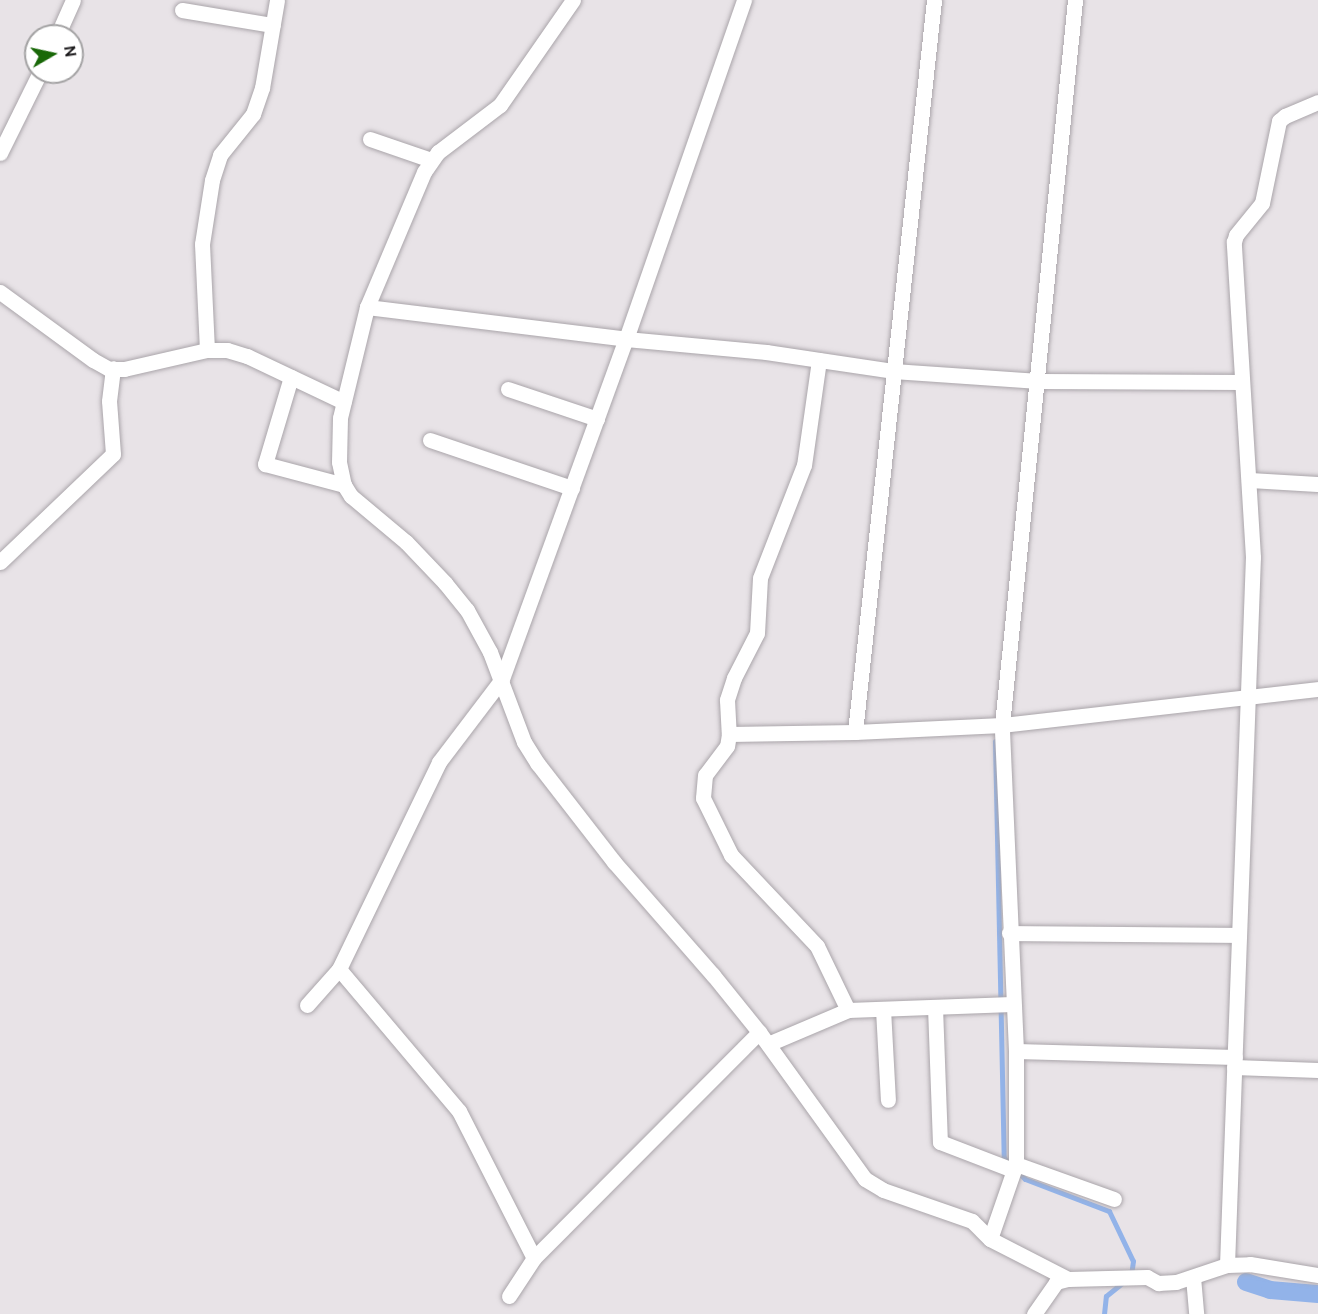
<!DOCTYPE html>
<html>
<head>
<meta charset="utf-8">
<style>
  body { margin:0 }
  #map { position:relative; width:1318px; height:1314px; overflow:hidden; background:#e8e3e7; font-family:Cabin,sans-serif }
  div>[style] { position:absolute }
  .stream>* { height:5px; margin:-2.5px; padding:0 2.5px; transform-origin:2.5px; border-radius:2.5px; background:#92b3e9 }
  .canal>* { height:18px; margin:-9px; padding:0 9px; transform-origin:9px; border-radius:9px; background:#92b3e9 }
  .roads { filter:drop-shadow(0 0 2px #aaa5aa) drop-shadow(0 0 2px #aaa5aa) }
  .street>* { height:15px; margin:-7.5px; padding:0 7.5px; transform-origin:7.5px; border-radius:7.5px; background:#fff }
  span { translate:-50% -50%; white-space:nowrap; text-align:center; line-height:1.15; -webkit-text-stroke:4.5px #fff; paint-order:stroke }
  .north { position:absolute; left:24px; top:24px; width:60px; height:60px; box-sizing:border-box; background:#fff; border:2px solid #a4a3a4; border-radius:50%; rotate:81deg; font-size:16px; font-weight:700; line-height:24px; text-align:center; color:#1c1a1c }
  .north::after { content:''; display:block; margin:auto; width:21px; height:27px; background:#196808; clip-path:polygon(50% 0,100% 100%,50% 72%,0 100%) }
</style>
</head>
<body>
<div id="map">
  <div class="stream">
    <div style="left:995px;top:741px;width:417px;rotate:88.8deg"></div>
    <div style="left:1004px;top:1158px;width:7px;rotate:45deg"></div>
    <div style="left:1015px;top:1169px;width:14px;rotate:45deg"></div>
    <div style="left:1025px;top:1179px;width:90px;rotate:20.9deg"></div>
    <div style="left:1109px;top:1211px;width:55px;rotate:64.4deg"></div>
    <div style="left:1133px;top:1261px;width:15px;rotate:98deg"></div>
    <div style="left:1104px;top:1314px;width:18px;rotate:-84deg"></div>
    <div style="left:1106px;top:1296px;width:21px;rotate:-39deg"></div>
  </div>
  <div class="canal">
    <div style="left:1246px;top:1282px;width:25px;rotate:18deg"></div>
    <div style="left:1270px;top:1290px;width:48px;rotate:4.8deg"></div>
  </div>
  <div class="roads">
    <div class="street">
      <div style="left:573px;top:0;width:128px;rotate:124.8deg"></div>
      <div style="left:500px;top:105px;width:78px;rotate:142.8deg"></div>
      <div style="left:438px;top:152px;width:24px;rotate:125deg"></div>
      <div style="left:424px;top:172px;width:147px;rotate:112.9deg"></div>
      <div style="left:367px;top:307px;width:114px;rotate:103.7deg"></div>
      <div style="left:340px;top:418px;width:44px;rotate:91.3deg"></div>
      <div style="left:339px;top:462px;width:24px;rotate:78deg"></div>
      <div style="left:344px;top:485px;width:13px;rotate:58deg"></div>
      <div style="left:351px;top:496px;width:72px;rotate:39.9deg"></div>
      <div style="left:406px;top:542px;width:57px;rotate:46.4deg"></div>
      <div style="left:445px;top:583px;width:35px;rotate:51deg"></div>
      <div style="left:467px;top:610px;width:48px;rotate:61.3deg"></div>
      <div style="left:490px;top:652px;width:96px;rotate:69.3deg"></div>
      <div style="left:524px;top:742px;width:26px;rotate:58deg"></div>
      <div style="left:538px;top:764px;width:124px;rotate:52.2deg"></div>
      <div style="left:614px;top:862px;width:150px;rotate:48.8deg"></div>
      <div style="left:713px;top:975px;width:73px;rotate:51.1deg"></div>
      <div style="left:759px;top:1032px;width:181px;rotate:54.2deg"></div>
      <div style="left:865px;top:1179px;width:21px;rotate:31deg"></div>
      <div style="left:883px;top:1190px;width:94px;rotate:19.2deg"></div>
      <div style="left:972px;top:1221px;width:25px;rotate:45deg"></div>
      <div style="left:990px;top:1239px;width:88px;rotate:27.1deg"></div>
      <div style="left:182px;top:10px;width:92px;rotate:9.4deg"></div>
      <div style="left:57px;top:36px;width:39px;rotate:-66deg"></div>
      <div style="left:370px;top:139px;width:65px;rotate:19deg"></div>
      <div style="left:0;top:153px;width:90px;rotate:-63.7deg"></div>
      <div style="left:0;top:292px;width:115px;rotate:36.2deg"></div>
      <div style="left:93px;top:360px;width:18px;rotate:29deg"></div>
      <div style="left:109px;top:369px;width:15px"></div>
      <div style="left:124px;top:369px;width:85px;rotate:-12.9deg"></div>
      <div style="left:207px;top:350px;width:20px"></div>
      <div style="left:227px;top:350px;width:21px;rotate:17deg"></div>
      <div style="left:247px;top:356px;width:107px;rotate:25.4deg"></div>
      <div style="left:367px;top:307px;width:261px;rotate:7deg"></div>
      <div style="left:626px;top:339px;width:141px;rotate:5.3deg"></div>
      <div style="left:766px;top:352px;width:128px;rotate:8.5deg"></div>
      <div style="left:893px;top:371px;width:146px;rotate:3.9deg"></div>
      <div style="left:1039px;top:381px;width:203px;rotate:0.3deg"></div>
      <div style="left:207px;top:350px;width:106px;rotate:-92.7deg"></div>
      <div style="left:202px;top:244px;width:65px;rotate:-81.1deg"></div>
      <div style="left:212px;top:180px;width:26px;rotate:-72deg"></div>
      <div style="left:220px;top:155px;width:53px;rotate:-51.2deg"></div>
      <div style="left:253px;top:114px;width:28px;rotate:-71deg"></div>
      <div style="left:262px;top:88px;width:89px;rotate:-80.3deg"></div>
      <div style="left:819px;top:360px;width:106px;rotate:98.1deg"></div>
      <div style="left:804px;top:465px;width:121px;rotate:111.3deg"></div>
      <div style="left:760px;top:578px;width:55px;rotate:93.1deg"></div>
      <div style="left:757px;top:633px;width:51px;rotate:117.1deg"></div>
      <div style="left:734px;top:678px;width:23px;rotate:108deg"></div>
      <div style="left:727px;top:700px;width:34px;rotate:87deg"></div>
      <div style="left:729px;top:734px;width:12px;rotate:99deg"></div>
      <div style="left:727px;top:746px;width:36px;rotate:127deg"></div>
      <div style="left:705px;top:775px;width:23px;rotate:95deg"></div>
      <div style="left:703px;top:798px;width:64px;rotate:63.8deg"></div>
      <div style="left:731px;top:855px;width:125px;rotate:46.6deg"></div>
      <div style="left:817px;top:946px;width:71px;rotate:64.2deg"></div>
      <div style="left:291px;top:377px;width:91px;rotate:106.6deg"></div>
      <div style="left:265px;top:464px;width:82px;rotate:14.9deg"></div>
      <div style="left:508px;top:389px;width:94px;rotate:18.6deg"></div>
      <div style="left:430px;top:440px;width:150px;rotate:18.7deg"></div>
      <div style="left:1249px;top:480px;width:69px;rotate:3.3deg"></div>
      <div style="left:0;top:562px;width:156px;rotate:-43.7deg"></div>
      <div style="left:113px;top:454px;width:53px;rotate:-94.3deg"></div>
      <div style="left:109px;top:401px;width:33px;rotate:-83deg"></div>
      <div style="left:855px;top:732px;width:736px;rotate:-83.84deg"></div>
      <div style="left:729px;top:734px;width:126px;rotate:-0.9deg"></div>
      <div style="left:855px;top:732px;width:147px;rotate:-2.7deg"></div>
      <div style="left:1002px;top:725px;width:318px;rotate:-6.5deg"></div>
      <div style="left:1009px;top:933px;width:229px;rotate:0.5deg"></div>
      <div style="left:339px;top:969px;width:186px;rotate:49.8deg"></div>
      <div style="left:459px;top:1111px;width:165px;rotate:63deg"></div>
      <div style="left:307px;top:1005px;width:48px;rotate:-48.4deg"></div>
      <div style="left:339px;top:969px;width:230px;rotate:-64.2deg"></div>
      <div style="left:439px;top:762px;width:104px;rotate:-52.8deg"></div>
      <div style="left:502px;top:679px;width:362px;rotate:-70deg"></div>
      <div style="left:626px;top:339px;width:359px;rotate:-70.8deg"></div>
      <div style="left:935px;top:1007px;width:135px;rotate:87.9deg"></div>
      <div style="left:940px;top:1142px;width:78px;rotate:21deg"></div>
      <div style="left:883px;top:1009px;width:91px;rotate:86.9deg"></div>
      <div style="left:768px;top:1044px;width:87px;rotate:-23deg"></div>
      <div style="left:848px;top:1010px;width:164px;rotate:-2.1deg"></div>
      <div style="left:1016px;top:1051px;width:219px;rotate:1.6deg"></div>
      <div style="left:1234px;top:1067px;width:84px;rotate:2deg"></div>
      <div style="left:1016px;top:1164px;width:104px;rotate:19.7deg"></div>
      <div style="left:990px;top:1239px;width:79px;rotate:-70.9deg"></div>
      <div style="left:1016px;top:1164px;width:113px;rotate:-90deg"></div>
      <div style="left:1016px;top:1051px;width:326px;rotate:-92.5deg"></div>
      <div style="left:1002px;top:725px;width:729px;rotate:-84.25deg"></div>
      <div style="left:1227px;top:1265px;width:708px;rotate:-87.9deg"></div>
      <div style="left:1253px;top:557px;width:316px;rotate:-93.5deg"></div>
      <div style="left:1234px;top:242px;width:7px;rotate:-74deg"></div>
      <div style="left:1236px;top:235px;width:41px;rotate:-50.9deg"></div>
      <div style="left:1262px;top:203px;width:84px;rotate:-78.3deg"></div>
      <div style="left:1279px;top:121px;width:8px;rotate:-40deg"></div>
      <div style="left:1285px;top:116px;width:36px;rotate:-23deg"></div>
      <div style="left:1193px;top:1277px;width:37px;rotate:85deg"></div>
      <div style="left:509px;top:1296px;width:45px;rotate:-56.7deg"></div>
      <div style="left:534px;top:1258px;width:319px;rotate:-45.1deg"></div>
      <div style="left:1034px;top:1314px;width:39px;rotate:-55deg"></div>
      <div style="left:1056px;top:1282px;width:12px;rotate:-14deg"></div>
      <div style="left:1068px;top:1279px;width:79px;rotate:-1.5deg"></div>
      <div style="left:1147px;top:1277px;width:13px;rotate:29deg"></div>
      <div style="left:1158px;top:1283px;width:18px;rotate:-3deg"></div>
      <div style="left:1176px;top:1282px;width:54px;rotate:-18.4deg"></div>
      <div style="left:1227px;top:1265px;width:23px;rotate:-2deg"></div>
      <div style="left:1250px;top:1264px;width:69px;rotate:9.2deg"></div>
    </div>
  </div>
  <div class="north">N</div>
</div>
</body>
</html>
